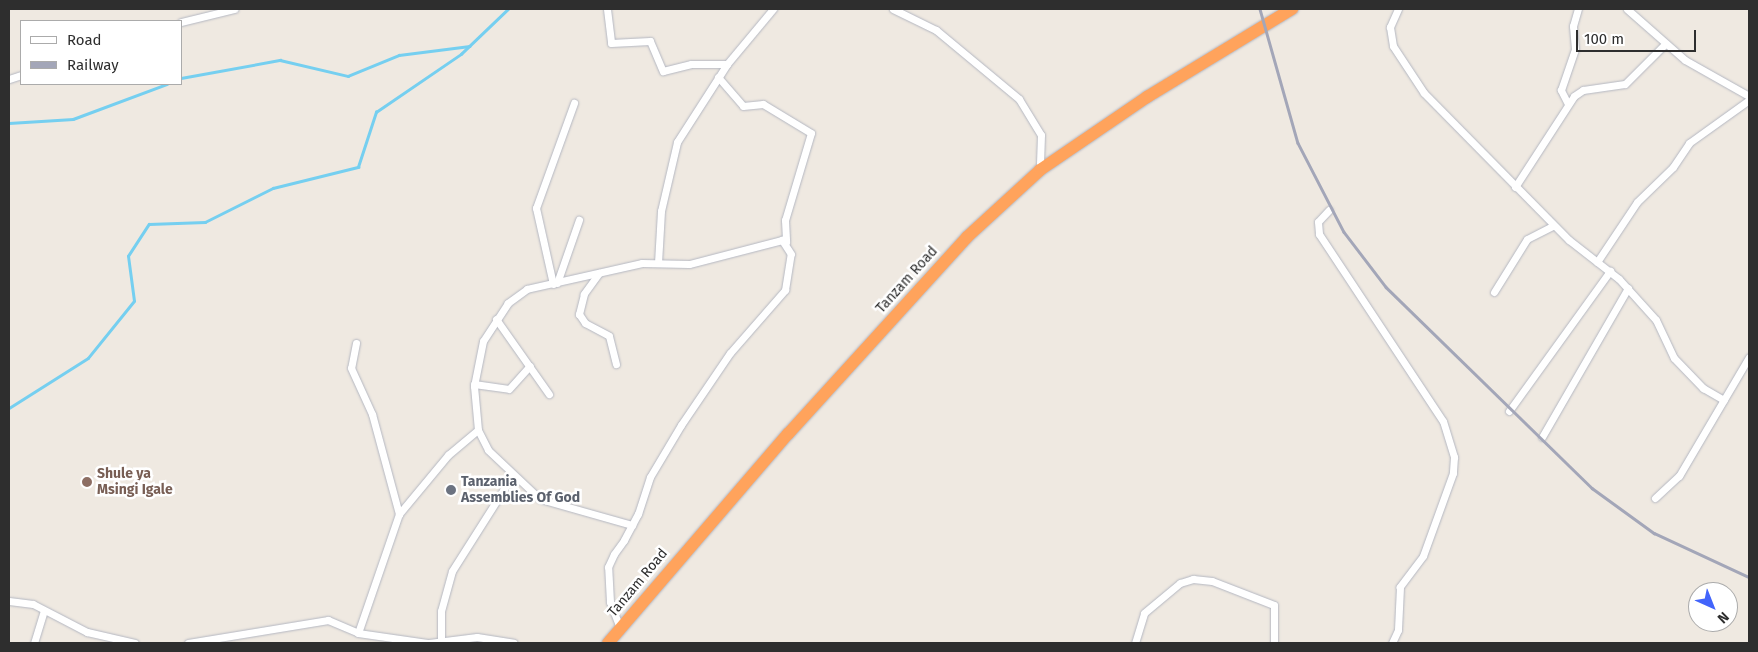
<!DOCTYPE html>
<html>
<head>
<meta charset="utf-8">
<style>
  body { margin:0 }
  #map { position:relative; width:1758px; height:652px; overflow:hidden; background:#efe9e1; font-family:"Fira Sans",sans-serif }
  div>[style] { position:absolute }
  .stream>* { height:2.5px; margin:-1.25px; padding:0 1.25px; transform-origin:1.25px; border-radius:1.25px; background:#75cff0 }
  .roads { filter:drop-shadow(0 0 1px #b4b7c1) drop-shadow(0 0 1px #b4b7c1) }
  .street>* { height:7px; margin:-3.5px; padding:0 3.5px; transform-origin:3.5px; border-radius:3.5px; background:#fff }
  .highway>* { height:12px; margin:-6px; padding:0 6px; transform-origin:6px; border-radius:6px; background:#ffa35c }
  .rail>* { height:2.5px; margin:-1.25px; padding:0 1.25px; transform-origin:1.25px; border-radius:1.25px; background:#a3a6b8 }
  .dots>* { width:14px; height:14px; translate:-50% -50%; box-sizing:border-box; border:2px solid #fff; border-radius:50% }
  span { translate:-50% -50%; white-space:nowrap; text-align:center; line-height:1.15; -webkit-text-stroke:5px #fff; paint-order:stroke }
  .street-label { font-size:14px; color:#2e2e2e }
  .education-label { font-size:14px; color:#785e54; font-weight:700 }
  .left { translate:0 -50%; text-align:left }
  .worship-label { font-size:14px; color:#5b616d; font-weight:700 }
  .frame { position:absolute; inset:0; border:10px solid #2e2e2e; pointer-events:none }
  .legend { position:absolute; left:20px; top:20px; width:162px; height:65px; box-sizing:border-box; background:#fff; border:1px solid #ababab; margin:0; padding:6px 9px; list-style:none; font-size:15px; color:#2e2e2e }
  .legend li { display:flex; align-items:center; gap:10px; height:25px }
  .legend b { width:25px; border:1px solid #ababab }
  .north { position:absolute; left:1688px; top:582px; width:50px; height:50px; box-sizing:border-box; background:#fff; border:1px solid #ababab; border-radius:50%; rotate:136deg; font-size:14px; font-weight:700; line-height:20px; text-align:center; color:#2e2e2e }
  .north::after { content:''; display:block; margin:auto; width:18px; height:22px; background:#4264fb; clip-path:polygon(50% 0,100% 100%,50% 72%,0 100%) }
  .scale { position:absolute; left:1576px; top:30px; width:120px; height:22px; box-sizing:border-box; border:2px solid #2e2e2e; border-top:0; padding-left:6px; font-size:15px; line-height:18px; white-space:nowrap; color:#2e2e2e; -webkit-text-stroke:4px #fff; paint-order:stroke }
</style>
</head>
<body>
<div id="map">
  <div class="stream">
    <div style="left:181px;top:78px;width:101px;rotate:-10.3deg"></div>
    <div style="left:280px;top:60px;width:70px;rotate:13.2deg"></div>
    <div style="left:348px;top:76px;width:55px;rotate:-22.4deg"></div>
    <div style="left:399px;top:55px;width:71px;rotate:-7.3deg"></div>
    <div style="left:9px;top:123px;width:64px;rotate:-3.6deg"></div>
    <div style="left:73px;top:119px;width:100px;rotate:-20.4deg"></div>
    <div style="left:9px;top:408px;width:93px;rotate:-32.3deg"></div>
    <div style="left:88px;top:358px;width:73px;rotate:-51.1deg"></div>
    <div style="left:134px;top:301px;width:45px;rotate:-97.6deg"></div>
    <div style="left:128px;top:256px;width:38px;rotate:-57deg"></div>
    <div style="left:149px;top:224px;width:56px;rotate:-2deg"></div>
    <div style="left:205px;top:222px;width:76px;rotate:-26.6deg"></div>
    <div style="left:273px;top:188px;width:88px;rotate:-13.9deg"></div>
    <div style="left:358px;top:167px;width:58px;rotate:-71.9deg"></div>
    <div style="left:376px;top:112px;width:103px;rotate:-34.3deg"></div>
    <div style="left:461px;top:54px;width:65px;rotate:-43.8deg"></div>
  </div>
  <div class="roads">
    <div class="street">
      <div style="left:607px;top:9px;width:34px;rotate:83deg"></div>
      <div style="left:611px;top:43px;width:39px;rotate:-3deg"></div>
      <div style="left:650px;top:41px;width:33px;rotate:67deg"></div>
      <div style="left:663px;top:71px;width:29px;rotate:-14deg"></div>
      <div style="left:691px;top:64px;width:36px"></div>
      <div style="left:893px;top:9px;width:48px;rotate:26deg"></div>
      <div style="left:936px;top:30px;width:108px;rotate:39.7deg"></div>
      <div style="left:1019px;top:99px;width:42px;rotate:58.6deg"></div>
      <div style="left:1041px;top:135px;width:35px;rotate:92deg"></div>
      <div style="left:1398px;top:9px;width:20px;rotate:114deg"></div>
      <div style="left:1390px;top:27px;width:19px;rotate:81deg"></div>
      <div style="left:1393px;top:46px;width:56px;rotate:56.6deg"></div>
      <div style="left:1424px;top:93px;width:206px;rotate:45.4deg"></div>
      <div style="left:1569px;top:240px;width:63px;rotate:38deg"></div>
      <div style="left:1619px;top:279px;width:55px;rotate:47.9deg"></div>
      <div style="left:1656px;top:320px;width:42px;rotate:64.7deg"></div>
      <div style="left:1674px;top:358px;width:42px;rotate:46deg"></div>
      <div style="left:1703px;top:388px;width:24px;rotate:30deg"></div>
      <div style="left:1627px;top:9px;width:77px;rotate:41.3deg"></div>
      <div style="left:1685px;top:60px;width:73px;rotate:29.4deg"></div>
      <div style="left:181px;top:22px;width:55px;rotate:-13.8deg"></div>
      <div style="left:718px;top:77px;width:38px;rotate:49deg"></div>
      <div style="left:743px;top:106px;width:20px;rotate:-6deg"></div>
      <div style="left:763px;top:104px;width:56px;rotate:31.1deg"></div>
      <div style="left:811px;top:133px;width:91px;rotate:106.6deg"></div>
      <div style="left:785px;top:220px;width:22px;rotate:87deg"></div>
      <div style="left:9px;top:79px;width:13px;rotate:-18deg"></div>
      <div style="left:1568px;top:104px;width:16px;rotate:-117deg"></div>
      <div style="left:1561px;top:90px;width:43px;rotate:-71.1deg"></div>
      <div style="left:1575px;top:49px;width:23px;rotate:-95deg"></div>
      <div style="left:1573px;top:26px;width:18px;rotate:-74deg"></div>
      <div style="left:1515px;top:187px;width:108px;rotate:-57deg"></div>
      <div style="left:1574px;top:96px;width:11px;rotate:-34deg"></div>
      <div style="left:1583px;top:90px;width:42px;rotate:-8.1deg"></div>
      <div style="left:1625px;top:84px;width:57px;rotate:-45deg"></div>
      <div style="left:1329px;top:210px;width:16px;rotate:133deg"></div>
      <div style="left:1318px;top:222px;width:12px;rotate:85deg"></div>
      <div style="left:1319px;top:234px;width:224px;rotate:56.5deg"></div>
      <div style="left:1443px;top:421px;width:38px;rotate:73deg"></div>
      <div style="left:1454px;top:457px;width:16px;rotate:94deg"></div>
      <div style="left:1453px;top:473px;width:88px;rotate:109.9deg"></div>
      <div style="left:1423px;top:556px;width:39px;rotate:127deg"></div>
      <div style="left:1400px;top:587px;width:43px;rotate:92.7deg"></div>
      <div style="left:1398px;top:630px;width:14px;rotate:115deg"></div>
      <div style="left:1597px;top:262px;width:72px;rotate:-56.3deg"></div>
      <div style="left:1637px;top:202px;width:50px;rotate:-44.2deg"></div>
      <div style="left:1673px;top:167px;width:29px;rotate:-56deg"></div>
      <div style="left:1689px;top:143px;width:74px;rotate:-35.6deg"></div>
      <div style="left:658px;top:263px;width:52px;rotate:-86.7deg"></div>
      <div style="left:661px;top:211px;width:71px;rotate:-76.9deg"></div>
      <div style="left:677px;top:142px;width:93px;rotate:-57.3deg"></div>
      <div style="left:727px;top:64px;width:72px;rotate:-50.1deg"></div>
      <div style="left:599px;top:273px;width:26px;rotate:126deg"></div>
      <div style="left:584px;top:294px;width:21px;rotate:104deg"></div>
      <div style="left:579px;top:314px;width:11px;rotate:56deg"></div>
      <div style="left:585px;top:323px;width:27px;rotate:28deg"></div>
      <div style="left:609px;top:336px;width:29px;rotate:76deg"></div>
      <div style="left:557px;top:283px;width:67px;rotate:-70.8deg"></div>
      <div style="left:553px;top:284px;width:78px;rotate:-102.6deg"></div>
      <div style="left:536px;top:208px;width:112px;rotate:-70.1deg"></div>
      <div style="left:1494px;top:292px;width:62px;rotate:-58.1deg"></div>
      <div style="left:1527px;top:239px;width:30px;rotate:-27deg"></div>
      <div style="left:496px;top:319px;width:92px;rotate:54.8deg"></div>
      <div style="left:356px;top:343px;width:25px;rotate:101deg"></div>
      <div style="left:351px;top:368px;width:51px;rotate:65.5deg"></div>
      <div style="left:372px;top:414px;width:104px;rotate:74.9deg"></div>
      <div style="left:474px;top:384px;width:35px;rotate:8deg"></div>
      <div style="left:509px;top:389px;width:31px;rotate:-48deg"></div>
      <div style="left:1509px;top:411px;width:173px;rotate:-54.2deg"></div>
      <div style="left:1542px;top:437px;width:172px;rotate:-60deg"></div>
      <div style="left:1655px;top:498px;width:33px;rotate:-43deg"></div>
      <div style="left:1679px;top:476px;width:138px;rotate:-59.5deg"></div>
      <div style="left:9px;top:601px;width:24px;rotate:7deg"></div>
      <div style="left:33px;top:604px;width:61px;rotate:27.4deg"></div>
      <div style="left:87px;top:632px;width:49px;rotate:12.9deg"></div>
      <div style="left:620px;top:628px;width:28px;rotate:-111deg"></div>
      <div style="left:610px;top:602px;width:35px;rotate:-93deg"></div>
      <div style="left:608px;top:567px;width:14px;rotate:-65deg"></div>
      <div style="left:614px;top:554px;width:17px;rotate:-54deg"></div>
      <div style="left:624px;top:540px;width:30px;rotate:-62deg"></div>
      <div style="left:638px;top:514px;width:39px;rotate:-72deg"></div>
      <div style="left:650px;top:477px;width:61px;rotate:-59.2deg"></div>
      <div style="left:681px;top:425px;width:87px;rotate:-55.8deg"></div>
      <div style="left:730px;top:353px;width:84px;rotate:-48.9deg"></div>
      <div style="left:785px;top:290px;width:36px;rotate:-81deg"></div>
      <div style="left:791px;top:254px;width:17px;rotate:-123deg"></div>
      <div style="left:782px;top:240px;width:96px;rotate:165.5deg"></div>
      <div style="left:689px;top:264px;width:47px;rotate:-178.8deg"></div>
      <div style="left:642px;top:263px;width:118px;rotate:167.3deg"></div>
      <div style="left:527px;top:289px;width:24px;rotate:144deg"></div>
      <div style="left:508px;top:303px;width:45px;rotate:123.3deg"></div>
      <div style="left:483px;top:341px;width:46px;rotate:101.3deg"></div>
      <div style="left:474px;top:386px;width:44px;rotate:84.8deg"></div>
      <div style="left:478px;top:430px;width:22px;rotate:63deg"></div>
      <div style="left:488px;top:450px;width:71px;rotate:43.3deg"></div>
      <div style="left:540px;top:499px;width:96px;rotate:15.8deg"></div>
      <div style="left:358px;top:633px;width:126px;rotate:-71deg"></div>
      <div style="left:399px;top:514px;width:77px;rotate:-50.3deg"></div>
      <div style="left:448px;top:455px;width:39px;rotate:-40deg"></div>
      <div style="left:441px;top:639px;width:28px;rotate:-90deg"></div>
      <div style="left:441px;top:611px;width:41px;rotate:-74.6deg"></div>
      <div style="left:452px;top:571px;width:114px;rotate:-57.6deg"></div>
      <div style="left:34px;top:643px;width:34px;rotate:-73deg"></div>
      <div style="left:188px;top:643px;width:142px;rotate:-9.3deg"></div>
      <div style="left:328px;top:620px;width:33px;rotate:23deg"></div>
      <div style="left:358px;top:633px;width:70px;rotate:8.2deg"></div>
      <div style="left:429px;top:643px;width:48px;rotate:-7.1deg"></div>
      <div style="left:477px;top:637px;width:37px;rotate:9deg"></div>
      <div style="left:1135px;top:643px;width:31px;rotate:-73deg"></div>
      <div style="left:1144px;top:613px;width:47px;rotate:-39.8deg"></div>
      <div style="left:1180px;top:583px;width:14px;rotate:-17deg"></div>
      <div style="left:1193px;top:579px;width:19px;rotate:6deg"></div>
      <div style="left:1212px;top:581px;width:66px;rotate:21.2deg"></div>
      <div style="left:1274px;top:605px;width:38px;rotate:90deg"></div>
    </div>
    <div class="highway">
      <div style="left:608px;top:643px;width:276px;rotate:-49.3deg"></div>
      <div style="left:788px;top:434px;width:266px;rotate:-47.7deg"></div>
      <div style="left:967px;top:237px;width:99px;rotate:-42.5deg"></div>
      <div style="left:1040px;top:170px;width:130px;rotate:-34.3deg"></div>
      <div style="left:1147px;top:97px;width:170px;rotate:-31.3deg"></div>
    </div>
  </div>
  <div class="rail">
    <div style="left:1260px;top:9px;width:139px;rotate:74.2deg"></div>
    <div style="left:1298px;top:143px;width:100px;rotate:62.7deg"></div>
    <div style="left:1344px;top:232px;width:69px;rotate:52.6deg"></div>
    <div style="left:1386px;top:287px;width:288px;rotate:44.3deg"></div>
    <div style="left:1592px;top:488px;width:77px;rotate:36deg"></div>
    <div style="left:1654px;top:533px;width:105px;rotate:24.9deg"></div>
  </div>
  <div class="dots">
    <div style="left:87px;top:482px;background:#8d6e63"></div>
    <div style="left:451px;top:490px;background:#6b7280"></div>
  </div>
  <div class="street-label">
    <span style="left:907px;top:280px;rotate:-48deg">Tanzam Road</span>
    <span style="left:638px;top:583px;rotate:-50deg">Tanzam Road</span>
  </div>
  <div class="education-label">
    <span class="left" style="left:97px;top:482px">Shule ya<br>Msingi Igale</span>
  </div>
  <div class="worship-label">
    <span class="left" style="left:461px;top:490px">Tanzania<br>Assemblies Of God</span>
  </div>
  <div class="frame"></div>
  <ul class="legend">
  <li><b style="height:6px;background:#fff"></b>Road</li>
  <li><b style="height:6px;background:#a3a6b8"></b>Railway</li>
  </ul>
  <div class="north">N</div>
  <div class="scale">100 m</div>
</div>
</body>
</html>
